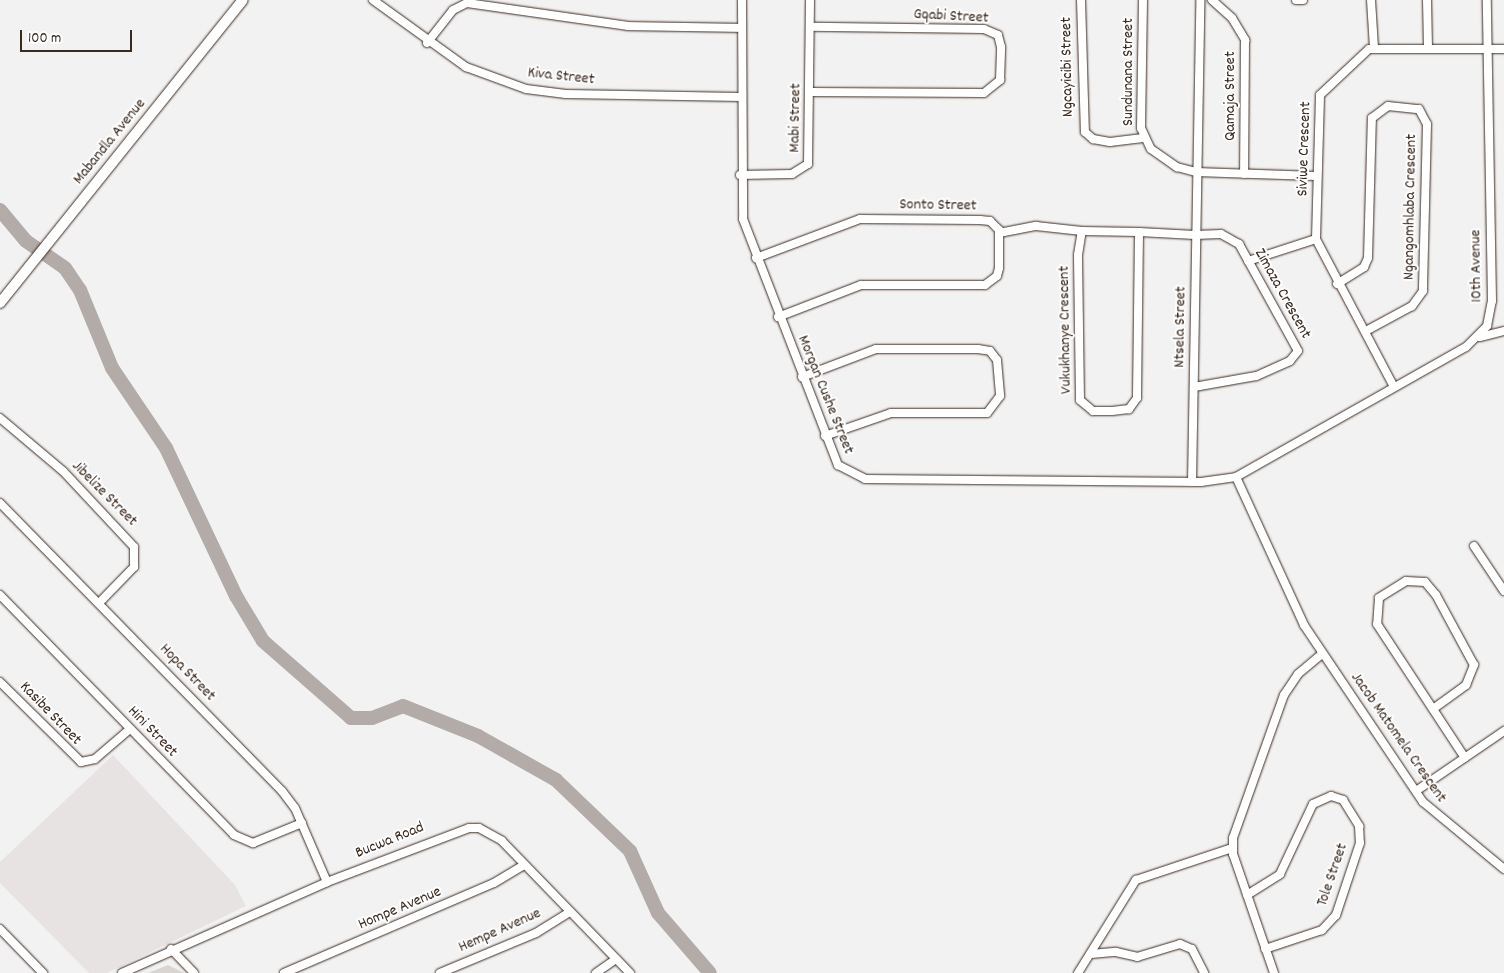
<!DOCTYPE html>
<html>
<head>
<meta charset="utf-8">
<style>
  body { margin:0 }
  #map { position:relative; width:1504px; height:973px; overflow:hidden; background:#f3f2f2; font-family:Dekko,sans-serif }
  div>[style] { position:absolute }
  .built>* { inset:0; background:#e6e3e2 }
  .green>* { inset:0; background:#d8d5d2 }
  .river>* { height:14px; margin:-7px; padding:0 7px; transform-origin:7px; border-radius:7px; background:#b2aba7 }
  .roads { filter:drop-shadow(0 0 1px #3b2a1e) drop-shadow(0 0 1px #3b2a1e) }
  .minor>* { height:8px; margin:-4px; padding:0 4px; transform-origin:4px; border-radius:4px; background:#fff }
  .tertiary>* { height:10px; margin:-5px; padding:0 5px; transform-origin:5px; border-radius:5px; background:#fff }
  span { translate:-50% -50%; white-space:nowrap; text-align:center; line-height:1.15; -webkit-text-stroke:4px #fff; paint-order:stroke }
  .street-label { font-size:16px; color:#3b2a1e }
  .scale { position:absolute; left:20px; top:30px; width:112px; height:22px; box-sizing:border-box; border:2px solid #3b2a1e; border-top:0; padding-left:6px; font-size:15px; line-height:18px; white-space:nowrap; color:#3b2a1e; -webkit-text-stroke:4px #fff; paint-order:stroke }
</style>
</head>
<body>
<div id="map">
  <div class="built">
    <div style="clip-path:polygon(113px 755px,235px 885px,246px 906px,107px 973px,89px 973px,0 883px,0 862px)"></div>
  </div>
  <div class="green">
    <div style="clip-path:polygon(168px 965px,184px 973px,148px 973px)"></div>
  </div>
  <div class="river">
    <div style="left:0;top:210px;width:40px;rotate:50deg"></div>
    <div style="left:26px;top:241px;width:47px;rotate:34.7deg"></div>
    <div style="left:65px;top:268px;width:27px;rotate:56deg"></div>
    <div style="left:80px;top:290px;width:84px;rotate:67.7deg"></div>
    <div style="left:112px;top:368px;width:97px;rotate:56deg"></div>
    <div style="left:166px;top:448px;width:164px;rotate:64.7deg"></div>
    <div style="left:236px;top:596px;width:52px;rotate:59deg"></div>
    <div style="left:263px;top:641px;width:117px;rotate:41.2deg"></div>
    <div style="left:351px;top:718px;width:21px"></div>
    <div style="left:372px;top:718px;width:33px;rotate:-21deg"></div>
    <div style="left:403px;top:706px;width:81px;rotate:21.8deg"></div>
    <div style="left:478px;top:736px;width:90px;rotate:29.4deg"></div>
    <div style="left:556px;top:780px;width:103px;rotate:43.8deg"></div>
    <div style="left:630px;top:851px;width:68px;rotate:65.7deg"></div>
    <div style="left:658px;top:913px;width:79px;rotate:49.1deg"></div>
  </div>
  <div class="roads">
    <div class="minor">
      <div style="left:373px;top:0;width:115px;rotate:35.8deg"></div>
      <div style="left:466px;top:67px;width:64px;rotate:20.1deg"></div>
      <div style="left:526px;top:89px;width:40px;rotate:7.1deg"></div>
      <div style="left:566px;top:94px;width:175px;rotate:1deg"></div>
      <div style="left:742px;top:0;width:219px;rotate:89.7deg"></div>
      <div style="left:743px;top:219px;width:264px;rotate:68.9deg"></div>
      <div style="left:838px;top:465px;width:30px;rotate:27deg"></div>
      <div style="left:865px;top:479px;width:336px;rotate:0.5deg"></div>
      <div style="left:1201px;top:482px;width:35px;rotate:-8deg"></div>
      <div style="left:1236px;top:477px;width:264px;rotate:-29.5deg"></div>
      <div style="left:1466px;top:347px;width:30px;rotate:-45deg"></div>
      <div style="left:1487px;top:326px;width:25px;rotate:-79deg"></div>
      <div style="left:1492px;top:301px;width:301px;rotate:-91deg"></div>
      <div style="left:1081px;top:0;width:132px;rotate:88.3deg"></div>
      <div style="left:1085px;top:132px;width:11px;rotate:41deg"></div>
      <div style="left:1093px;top:139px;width:17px;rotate:10deg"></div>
      <div style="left:1110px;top:142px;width:33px;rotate:-7deg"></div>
      <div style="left:1143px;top:0;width:128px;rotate:90.9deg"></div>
      <div style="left:1141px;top:128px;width:23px;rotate:65deg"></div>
      <div style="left:1151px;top:149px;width:32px;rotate:35deg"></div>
      <div style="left:1177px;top:167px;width:20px;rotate:15deg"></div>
      <div style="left:1196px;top:172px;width:120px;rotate:1.9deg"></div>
      <div style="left:1212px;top:0;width:27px;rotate:42deg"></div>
      <div style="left:1232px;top:18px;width:26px;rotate:59deg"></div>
      <div style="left:1245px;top:40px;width:134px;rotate:90.4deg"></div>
      <div style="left:1296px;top:0;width:7px"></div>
      <div style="left:1371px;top:0;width:48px;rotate:86.4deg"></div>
      <div style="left:1427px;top:0;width:47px;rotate:88.8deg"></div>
      <div style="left:427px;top:43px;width:42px;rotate:-51.8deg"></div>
      <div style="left:453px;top:10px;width:16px;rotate:-27deg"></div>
      <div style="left:467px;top:3px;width:163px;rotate:8.1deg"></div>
      <div style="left:628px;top:26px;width:114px;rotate:1deg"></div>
      <div style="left:810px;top:92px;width:174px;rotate:0.3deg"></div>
      <div style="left:984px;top:93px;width:21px;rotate:-39deg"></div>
      <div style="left:1000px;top:80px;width:33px;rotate:-88deg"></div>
      <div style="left:1001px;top:47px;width:12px;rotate:-104deg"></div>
      <div style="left:998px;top:35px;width:15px;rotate:-157deg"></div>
      <div style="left:984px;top:29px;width:174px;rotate:-179.3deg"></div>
      <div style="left:740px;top:175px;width:52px;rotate:-1.1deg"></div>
      <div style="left:792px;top:174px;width:19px;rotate:-32deg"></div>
      <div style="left:808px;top:164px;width:164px;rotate:-89.3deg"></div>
      <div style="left:1139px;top:232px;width:166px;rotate:90.7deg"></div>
      <div style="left:1137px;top:398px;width:14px;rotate:126deg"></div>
      <div style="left:1129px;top:409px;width:17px;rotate:173deg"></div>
      <div style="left:1112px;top:411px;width:19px;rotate:180deg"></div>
      <div style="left:1093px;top:411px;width:17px;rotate:-140deg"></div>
      <div style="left:1080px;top:400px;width:145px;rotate:-90.8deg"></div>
      <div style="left:1078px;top:255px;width:24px;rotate:-81deg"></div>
      <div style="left:1082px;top:231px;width:57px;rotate:1deg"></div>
      <div style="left:1139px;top:232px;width:56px;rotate:3.1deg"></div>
      <div style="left:1195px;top:235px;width:26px;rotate:-2deg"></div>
      <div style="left:1221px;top:234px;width:21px;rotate:29deg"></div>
      <div style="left:1239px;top:244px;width:122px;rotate:61.1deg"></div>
      <div style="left:1298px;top:351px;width:13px;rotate:129deg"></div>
      <div style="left:1290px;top:361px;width:37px;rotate:156deg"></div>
      <div style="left:1256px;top:376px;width:63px;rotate:169.9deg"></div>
      <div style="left:999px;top:233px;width:38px;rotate:-11deg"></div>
      <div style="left:1036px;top:226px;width:46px;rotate:6.2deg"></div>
      <div style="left:756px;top:258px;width:111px;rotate:-20.6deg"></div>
      <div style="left:860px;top:219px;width:120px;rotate:0.5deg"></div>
      <div style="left:980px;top:220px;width:10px;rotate:6deg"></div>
      <div style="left:990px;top:221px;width:13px;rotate:45deg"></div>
      <div style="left:999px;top:230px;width:38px;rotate:90deg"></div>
      <div style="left:999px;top:268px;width:8px;rotate:104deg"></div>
      <div style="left:997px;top:276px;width:15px;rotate:143deg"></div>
      <div style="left:985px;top:285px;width:124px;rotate:180deg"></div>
      <div style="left:861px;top:285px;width:89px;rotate:158.9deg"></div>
      <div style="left:1248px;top:261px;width:71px;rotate:-17.9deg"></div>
      <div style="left:1337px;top:284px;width:32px;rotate:-32deg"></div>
      <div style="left:1364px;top:267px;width:10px;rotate:-66deg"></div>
      <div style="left:1368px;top:258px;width:140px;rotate:-88.4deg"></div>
      <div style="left:1372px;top:118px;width:20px;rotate:-37deg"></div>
      <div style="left:1388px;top:106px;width:31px;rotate:6deg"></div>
      <div style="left:1419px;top:109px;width:17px;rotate:62deg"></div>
      <div style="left:1427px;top:124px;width:167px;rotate:91.4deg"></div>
      <div style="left:1423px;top:291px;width:19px;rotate:126deg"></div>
      <div style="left:1412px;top:306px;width:52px;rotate:151.5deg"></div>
      <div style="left:1480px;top:337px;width:25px;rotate:-14deg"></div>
      <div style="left:802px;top:377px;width:79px;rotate:-20.7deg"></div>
      <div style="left:876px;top:349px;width:102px"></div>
      <div style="left:978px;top:349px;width:12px;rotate:9deg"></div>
      <div style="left:990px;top:351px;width:11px;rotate:52deg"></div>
      <div style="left:997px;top:360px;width:36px;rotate:85deg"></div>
      <div style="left:1000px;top:396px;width:21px;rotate:127deg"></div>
      <div style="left:987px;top:413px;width:96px;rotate:180deg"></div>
      <div style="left:891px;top:413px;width:70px;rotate:160.8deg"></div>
      <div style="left:1394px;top:387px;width:167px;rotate:-117.8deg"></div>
      <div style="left:1316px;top:239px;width:144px;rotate:-88.4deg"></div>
      <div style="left:1320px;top:95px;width:67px;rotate:-43.2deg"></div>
      <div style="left:1369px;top:49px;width:135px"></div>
      <div style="left:0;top:418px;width:82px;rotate:40.1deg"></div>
      <div style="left:63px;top:471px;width:104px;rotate:46.9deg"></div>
      <div style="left:134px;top:547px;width:20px;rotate:90deg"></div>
      <div style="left:134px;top:567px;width:49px;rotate:134.2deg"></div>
      <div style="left:1236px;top:477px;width:163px;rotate:65.3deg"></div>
      <div style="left:1304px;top:625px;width:213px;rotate:56.1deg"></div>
      <div style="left:1423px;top:802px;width:105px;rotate:39.6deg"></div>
      <div style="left:1192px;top:482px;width:482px;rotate:-89deg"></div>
      <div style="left:0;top:503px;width:403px;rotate:45.6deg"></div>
      <div style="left:282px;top:791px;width:21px;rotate:53deg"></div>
      <div style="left:295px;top:808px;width:81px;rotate:66.6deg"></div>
      <div style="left:1474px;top:546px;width:54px;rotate:56.3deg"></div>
      <div style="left:0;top:595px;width:335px;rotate:45.7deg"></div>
      <div style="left:234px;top:835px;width:21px;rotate:23deg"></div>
      <div style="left:253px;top:843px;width:53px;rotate:-22.2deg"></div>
      <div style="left:0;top:682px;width:114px;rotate:44.6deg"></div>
      <div style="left:81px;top:762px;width:14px;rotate:-12deg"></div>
      <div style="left:95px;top:759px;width:46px;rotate:-40.6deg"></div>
      <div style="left:1433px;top:709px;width:41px;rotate:-36deg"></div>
      <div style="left:1466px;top:685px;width:22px;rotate:-68deg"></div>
      <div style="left:1474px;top:665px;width:80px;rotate:-118.5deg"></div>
      <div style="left:1436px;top:595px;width:17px;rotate:-130deg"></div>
      <div style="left:1425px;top:582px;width:19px;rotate:-177deg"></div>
      <div style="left:1406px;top:581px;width:32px;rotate:148deg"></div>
      <div style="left:1379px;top:598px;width:26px;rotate:94deg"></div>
      <div style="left:1377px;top:624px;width:160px;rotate:56.7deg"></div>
      <div style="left:1416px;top:791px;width:107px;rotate:-34.3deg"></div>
      <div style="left:1247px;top:895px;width:39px;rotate:-32deg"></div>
      <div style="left:1280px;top:874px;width:77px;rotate:-64.8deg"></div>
      <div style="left:1313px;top:804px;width:20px;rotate:-24deg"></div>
      <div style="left:1331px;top:796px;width:13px;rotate:18deg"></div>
      <div style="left:1343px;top:800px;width:31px;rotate:58deg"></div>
      <div style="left:1359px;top:826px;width:17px;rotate:87deg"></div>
      <div style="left:1360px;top:843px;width:76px;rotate:108.4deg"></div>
      <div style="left:1336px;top:915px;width:21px;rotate:133deg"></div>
      <div style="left:1322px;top:930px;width:60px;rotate:161.6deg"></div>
      <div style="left:0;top:929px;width:62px;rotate:45.7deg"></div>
      <div style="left:171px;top:949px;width:33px;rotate:46deg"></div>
      <div style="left:1091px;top:954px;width:25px;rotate:-5deg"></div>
      <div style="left:1116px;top:952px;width:22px;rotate:13deg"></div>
      <div style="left:1137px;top:957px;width:45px;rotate:-16.8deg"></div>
      <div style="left:1180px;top:944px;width:13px;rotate:23deg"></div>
      <div style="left:1192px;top:949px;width:27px;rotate:63deg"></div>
      <div style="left:122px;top:973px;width:224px;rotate:-23.9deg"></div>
      <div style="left:327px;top:882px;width:152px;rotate:-20.8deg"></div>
      <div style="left:469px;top:828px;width:10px"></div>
      <div style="left:479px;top:828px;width:26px;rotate:29deg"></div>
      <div style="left:502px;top:841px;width:184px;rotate:45.9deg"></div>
      <div style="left:284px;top:973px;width:228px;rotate:-23.2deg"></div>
      <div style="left:494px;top:883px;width:35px;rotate:-31deg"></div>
      <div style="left:440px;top:973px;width:104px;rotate:-22.6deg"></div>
      <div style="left:536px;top:933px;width:40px;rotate:-32deg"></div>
      <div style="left:596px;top:973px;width:24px;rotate:-35deg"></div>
      <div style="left:1078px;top:973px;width:110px;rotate:-58.1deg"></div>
      <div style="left:1136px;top:880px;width:101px;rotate:-18.4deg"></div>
      <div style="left:1274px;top:973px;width:126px;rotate:-109deg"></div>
      <div style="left:1233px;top:854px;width:16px;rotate:-90deg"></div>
      <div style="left:1233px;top:838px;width:152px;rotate:-70.4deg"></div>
      <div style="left:1284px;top:695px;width:25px;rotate:-56deg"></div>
      <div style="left:1298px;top:674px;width:31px;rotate:-40deg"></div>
    </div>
    <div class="tertiary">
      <div style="left:0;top:303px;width:388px;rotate:-51.3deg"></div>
    </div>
  </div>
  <div class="street-label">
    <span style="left:951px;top:17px;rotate:3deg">Gqabi Street</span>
    <span style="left:1068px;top:67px;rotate:-91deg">Ngcayicibi Street</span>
    <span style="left:1129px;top:72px;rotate:-90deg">Sundunana Street</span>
    <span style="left:561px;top:77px;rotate:6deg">Kiva Street</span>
    <span style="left:1231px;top:96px;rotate:-90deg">Qamaja Street</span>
    <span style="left:796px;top:118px;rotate:-89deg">Mabi Street</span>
    <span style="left:110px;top:142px;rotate:-51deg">Mabandla Avenue</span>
    <span style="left:1305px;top:149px;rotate:-88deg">Siviwe Crescent</span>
    <span style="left:938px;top:206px;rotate:1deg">Sonto Street</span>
    <span style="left:1411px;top:207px;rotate:-89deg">Ngangomhlaba Crescent</span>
    <span style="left:1477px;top:266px;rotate:-91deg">10th Avenue</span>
    <span style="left:1282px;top:294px;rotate:61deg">Zimaza Crescent</span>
    <span style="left:1181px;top:327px;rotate:-89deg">Ntsela Street</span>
    <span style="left:1066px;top:330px;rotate:-91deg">Vukukhanye Crescent</span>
    <span style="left:825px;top:395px;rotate:68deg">Morgan Cushe Street</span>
    <span style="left:104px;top:494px;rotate:45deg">Jibelize Street</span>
    <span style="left:187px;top:673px;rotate:46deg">Hopa Street</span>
    <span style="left:50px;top:714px;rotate:46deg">Kasibe Street</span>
    <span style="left:152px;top:732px;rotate:46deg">Hini Street</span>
    <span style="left:1398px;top:738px;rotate:55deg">Jacob Matomela Crescent</span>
    <span style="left:390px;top:841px;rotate:-22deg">Bucwa Road</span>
    <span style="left:1333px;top:875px;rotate:-71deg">Tole Street</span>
    <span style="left:400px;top:909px;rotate:-23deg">Hompe Avenue</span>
    <span style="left:500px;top:931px;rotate:-24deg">Hempe Avenue</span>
  </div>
  <div class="scale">100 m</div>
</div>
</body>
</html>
